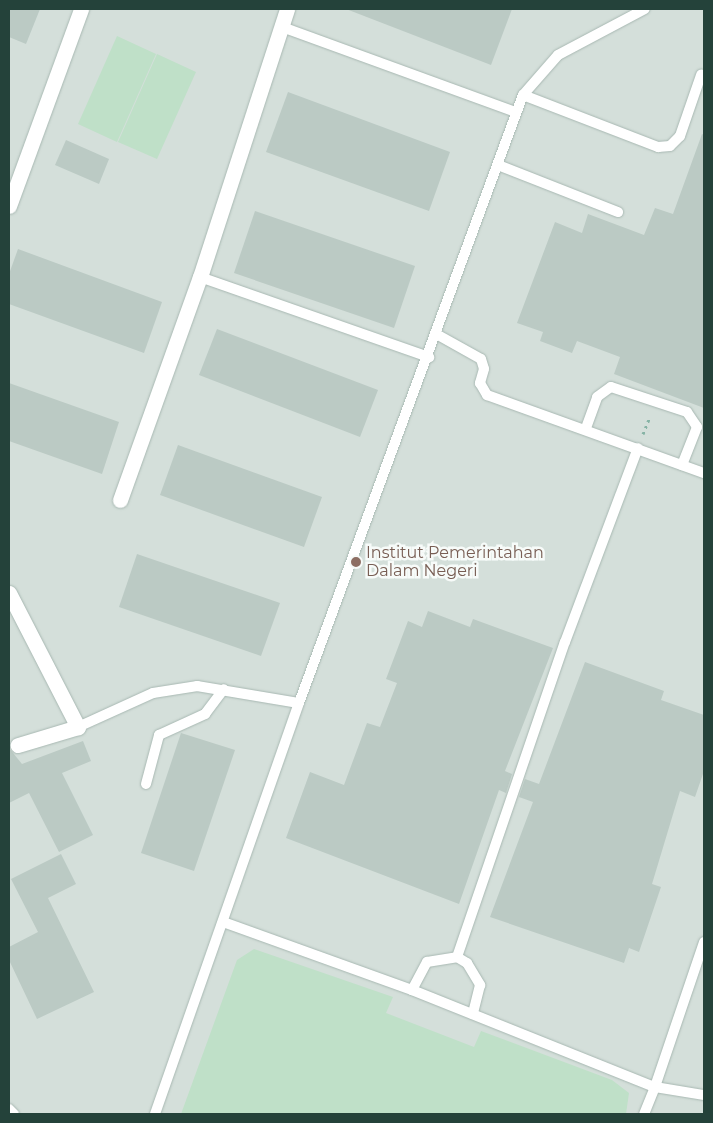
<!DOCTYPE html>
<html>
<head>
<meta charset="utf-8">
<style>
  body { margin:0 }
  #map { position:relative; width:713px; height:1123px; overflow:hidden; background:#e6efeb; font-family:Montserrat,sans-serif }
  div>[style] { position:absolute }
  .built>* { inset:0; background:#d4dfda }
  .green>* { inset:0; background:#bfe0c8 }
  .building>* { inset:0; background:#bbcac4 }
  .path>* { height:3px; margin-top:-1.5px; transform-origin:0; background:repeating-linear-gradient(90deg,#86b3a5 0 2.5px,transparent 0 6.5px) }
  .roads { filter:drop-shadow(0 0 1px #a8b8b2) drop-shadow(0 0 1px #a8b8b2) }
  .service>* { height:10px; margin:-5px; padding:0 5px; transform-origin:5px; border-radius:5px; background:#fff }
  .minor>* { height:15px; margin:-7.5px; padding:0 7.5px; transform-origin:7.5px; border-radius:7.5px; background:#fff }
  .dots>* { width:14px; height:14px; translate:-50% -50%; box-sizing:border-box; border:2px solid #f7fbf9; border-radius:50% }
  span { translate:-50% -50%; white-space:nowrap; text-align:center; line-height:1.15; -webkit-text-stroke:5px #f7fbf9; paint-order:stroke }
  .education-label { font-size:16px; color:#785e54 }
  .left { translate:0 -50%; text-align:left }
  .frame { position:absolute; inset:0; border:10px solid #24423a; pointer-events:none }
</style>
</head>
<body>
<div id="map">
  <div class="built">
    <div style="clip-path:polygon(9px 9px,704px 9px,704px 1114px,9px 1114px)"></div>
  </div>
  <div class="green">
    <div style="clip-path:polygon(117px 36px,156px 54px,117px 142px,78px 124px)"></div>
    <div style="clip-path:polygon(157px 54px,196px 72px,157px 159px,118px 142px)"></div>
    <div style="clip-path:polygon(254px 949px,393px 997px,386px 1013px,474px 1047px,481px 1031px,612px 1080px,629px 1093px,626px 1114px,181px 1114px,237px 960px)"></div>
  </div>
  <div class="building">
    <div style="clip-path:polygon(9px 9px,40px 9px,26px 44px,9px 37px)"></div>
    <div style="clip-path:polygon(346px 9px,512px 9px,491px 65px)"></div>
    <div style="clip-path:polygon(288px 92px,450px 152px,429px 211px,266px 152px)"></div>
    <div style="clip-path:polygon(702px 134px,704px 135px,704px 408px,614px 374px,620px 357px,577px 341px,572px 353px,540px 341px,543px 332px,517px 323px,555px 222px,582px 233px,588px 214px,644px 235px,655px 208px,673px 214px)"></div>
    <div style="clip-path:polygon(66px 140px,109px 159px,99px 184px,55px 165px)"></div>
    <div style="clip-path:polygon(255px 211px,415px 266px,394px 328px,234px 273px)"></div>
    <div style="clip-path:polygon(18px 249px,162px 302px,144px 353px,9px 304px,9px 274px)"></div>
    <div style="clip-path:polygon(217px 329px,378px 390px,360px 437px,199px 375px)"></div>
    <div style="clip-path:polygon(9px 383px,119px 422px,102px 474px,9px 441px)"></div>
    <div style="clip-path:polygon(178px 445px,322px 497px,304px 547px,160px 495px)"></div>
    <div style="clip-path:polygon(137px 554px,280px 603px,261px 656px,119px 607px)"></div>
    <div style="clip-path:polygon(428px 611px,470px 627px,473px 619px,553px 648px,505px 771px,512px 774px,506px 793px,499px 790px,459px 904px,286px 838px,310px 772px,344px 785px,367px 723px,380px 727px,397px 683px,386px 679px,408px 621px,422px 627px)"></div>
    <div style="clip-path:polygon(585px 662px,664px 691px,661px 700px,704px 715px,704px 771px,695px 797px,680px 791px,652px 884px,661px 887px,639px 952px,629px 948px,624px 963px,490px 917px,533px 802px,519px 797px,525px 779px,539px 784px)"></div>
    <div style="clip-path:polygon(181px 733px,235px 750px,194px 871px,141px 853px)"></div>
    <div style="clip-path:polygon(9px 739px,9px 748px,22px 764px,83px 741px,91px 761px,62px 773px,93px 835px,59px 852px,29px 793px,9px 803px)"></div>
    <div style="clip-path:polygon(61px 854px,76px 884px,48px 898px,94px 992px,37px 1019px,9px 960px,9px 947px,38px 932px,11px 879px)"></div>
  </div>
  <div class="path">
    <div style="left:643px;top:434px;width:18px;rotate:-68deg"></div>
  </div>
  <div class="roads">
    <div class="service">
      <div style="left:282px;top:27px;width:249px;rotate:20deg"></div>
      <div style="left:523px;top:95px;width:145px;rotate:21.1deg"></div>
      <div style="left:658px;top:147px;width:12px;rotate:-5deg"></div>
      <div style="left:670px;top:146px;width:14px;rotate:-45deg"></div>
      <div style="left:680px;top:136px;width:65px;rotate:-71deg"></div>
      <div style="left:498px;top:165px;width:129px;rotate:21.4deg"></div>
      <div style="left:200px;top:277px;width:243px;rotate:19.3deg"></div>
      <div style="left:438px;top:335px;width:49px;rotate:29.2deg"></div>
      <div style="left:481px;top:359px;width:10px;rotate:73deg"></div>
      <div style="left:484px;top:369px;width:15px;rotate:106deg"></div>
      <div style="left:480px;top:383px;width:14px;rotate:60deg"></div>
      <div style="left:487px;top:395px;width:231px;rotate:19.8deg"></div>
      <div style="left:586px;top:428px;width:33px;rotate:-70deg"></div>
      <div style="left:597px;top:397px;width:17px;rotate:-36deg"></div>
      <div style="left:611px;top:387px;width:80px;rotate:18.2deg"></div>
      <div style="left:687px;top:412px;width:18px;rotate:56deg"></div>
      <div style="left:697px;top:427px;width:41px;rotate:111.5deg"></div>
      <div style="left:78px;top:727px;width:82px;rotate:-24.4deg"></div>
      <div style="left:153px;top:693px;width:45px;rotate:-9deg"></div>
      <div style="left:197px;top:686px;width:103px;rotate:9.5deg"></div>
      <div style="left:146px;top:784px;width:51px;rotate:-75.1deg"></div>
      <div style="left:159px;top:735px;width:51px;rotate:-24.5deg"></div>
      <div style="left:205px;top:714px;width:31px;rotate:-53deg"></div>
      <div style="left:223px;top:922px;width:201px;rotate:19.8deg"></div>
      <div style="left:412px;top:990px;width:262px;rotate:21.8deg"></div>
      <div style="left:655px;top:1087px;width:29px;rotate:112deg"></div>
      <div style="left:704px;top:942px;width:153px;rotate:108.7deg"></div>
      <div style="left:655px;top:1087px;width:50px;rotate:9.3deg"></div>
      <div style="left:457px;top:957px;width:333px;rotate:-71.1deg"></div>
      <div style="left:565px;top:642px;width:207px;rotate:-69.4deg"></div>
      <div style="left:412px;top:990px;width:32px;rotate:-62deg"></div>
      <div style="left:427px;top:962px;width:30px;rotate:-9deg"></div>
      <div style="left:457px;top:957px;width:12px;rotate:31deg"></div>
      <div style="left:467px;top:963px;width:26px;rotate:59deg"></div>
      <div style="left:480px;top:985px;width:30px;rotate:104deg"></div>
      <div style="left:9px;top:1109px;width:7px;rotate:45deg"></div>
      <div style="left:155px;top:1114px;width:435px;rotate:-70.7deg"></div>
      <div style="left:299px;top:703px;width:648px;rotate:-69.78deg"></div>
      <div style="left:523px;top:95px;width:53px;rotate:-48.8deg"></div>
      <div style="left:558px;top:55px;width:98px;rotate:-27.9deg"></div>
    </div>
    <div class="minor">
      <div style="left:9px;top:206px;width:210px;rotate:-69.9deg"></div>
      <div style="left:120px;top:500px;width:237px;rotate:-70.3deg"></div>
      <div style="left:200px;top:277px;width:282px;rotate:-72deg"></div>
      <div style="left:9px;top:593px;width:151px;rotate:62.8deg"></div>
      <div style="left:78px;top:727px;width:63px;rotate:163.3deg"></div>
    </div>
  </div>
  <div class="dots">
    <div style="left:356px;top:562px;background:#8d6e63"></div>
  </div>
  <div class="education-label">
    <span class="left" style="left:366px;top:562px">Institut Pemerintahan<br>Dalam Negeri</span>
  </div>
  <div class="frame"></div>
</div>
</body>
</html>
